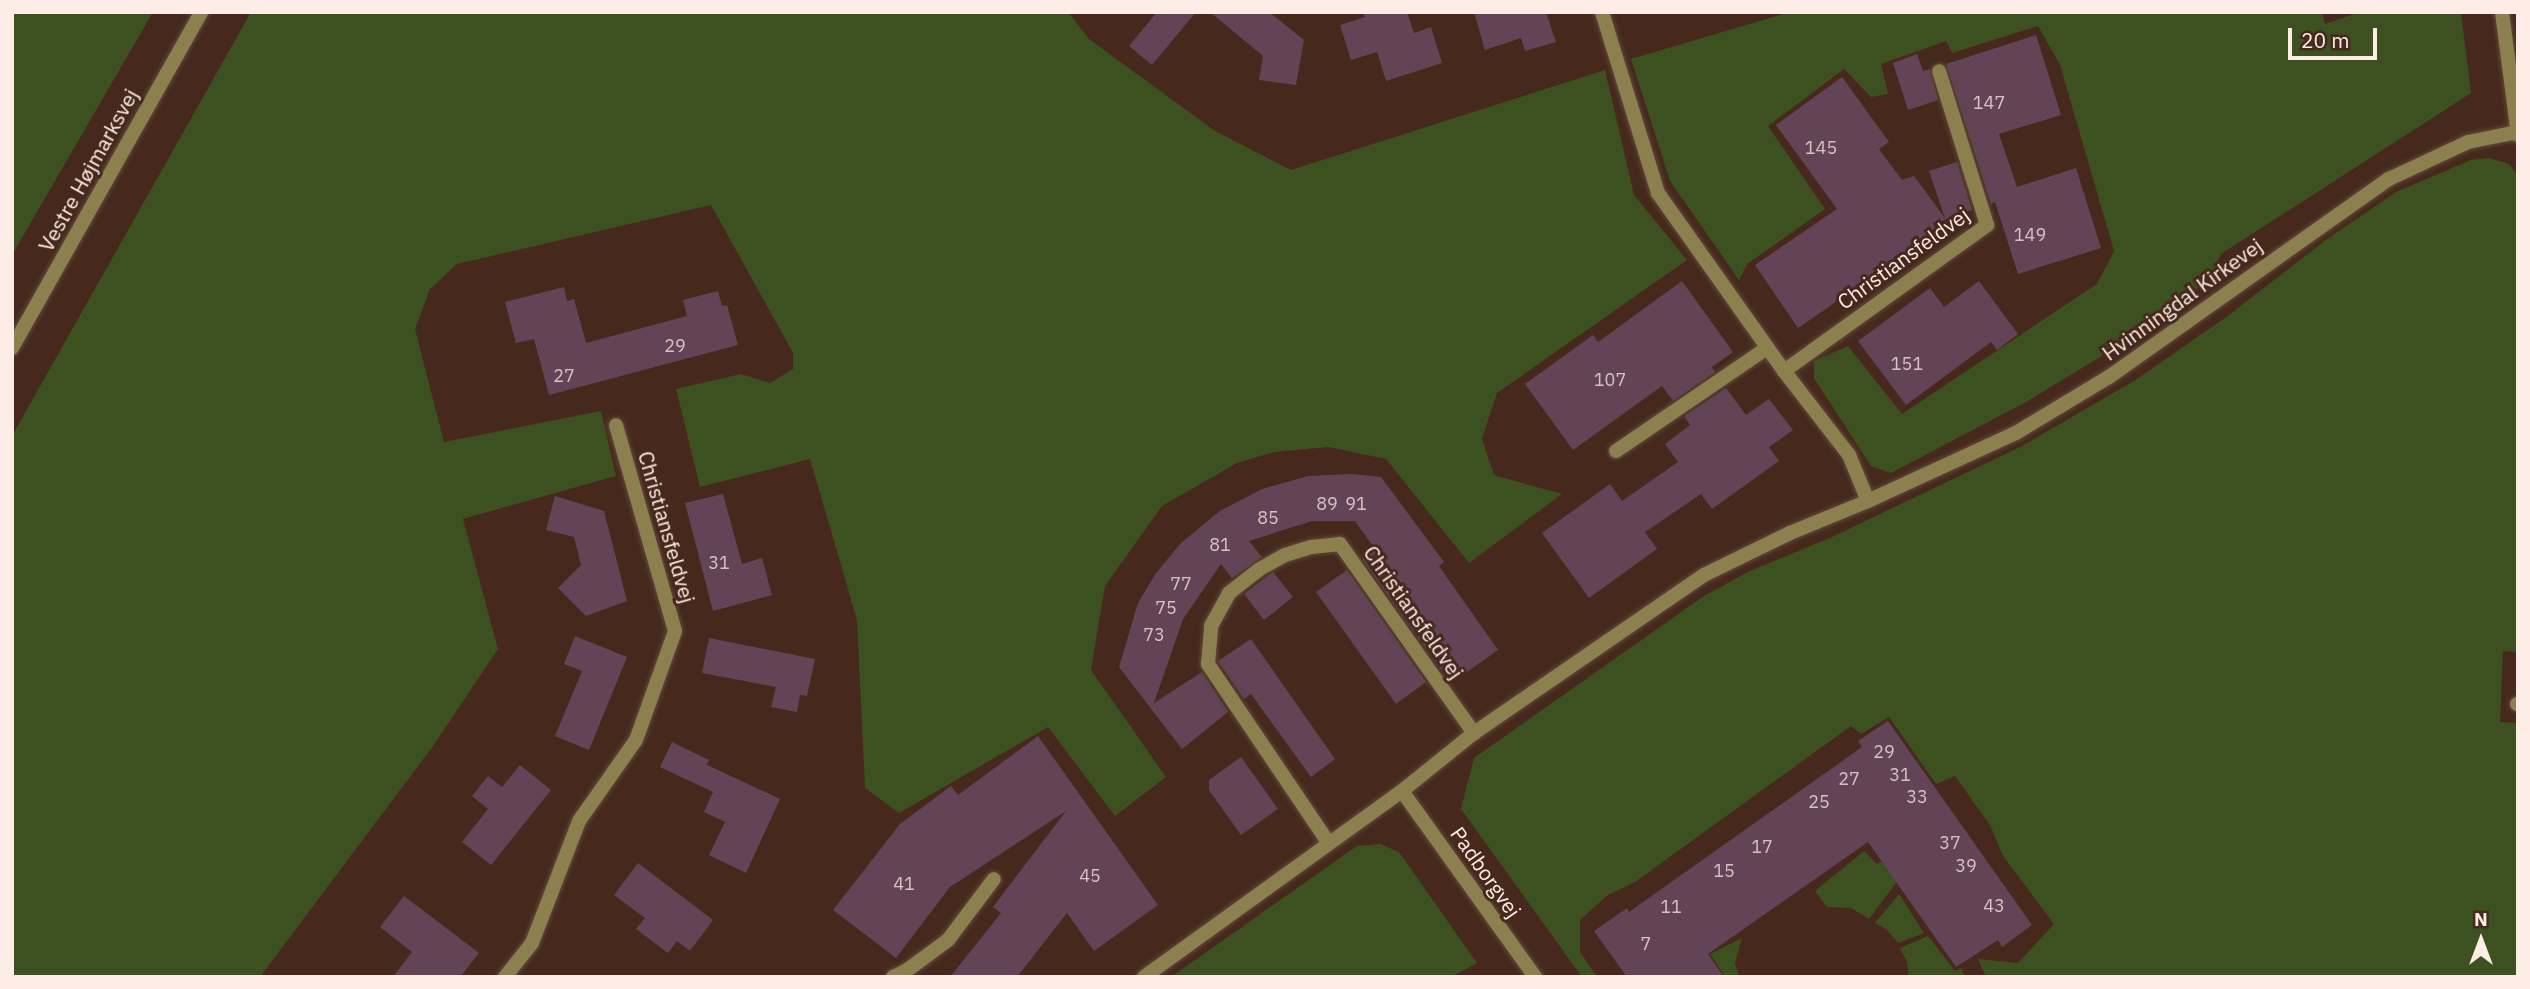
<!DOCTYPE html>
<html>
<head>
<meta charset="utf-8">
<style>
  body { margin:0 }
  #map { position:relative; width:2530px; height:989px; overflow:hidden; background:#46291c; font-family:"IBM Plex Sans",sans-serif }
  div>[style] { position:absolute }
  .green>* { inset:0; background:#3d5020 }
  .building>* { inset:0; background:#624456 }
  .roads { filter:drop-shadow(0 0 2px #63483c) drop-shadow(0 0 2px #63483c) }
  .minor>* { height:14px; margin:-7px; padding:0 7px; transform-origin:7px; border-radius:7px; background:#8b804e }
  .tertiary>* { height:14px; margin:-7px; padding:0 7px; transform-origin:7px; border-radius:7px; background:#8b804e }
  span { translate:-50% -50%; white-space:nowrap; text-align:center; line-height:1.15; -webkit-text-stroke:6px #46291c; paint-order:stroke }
  .number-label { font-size:18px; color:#d6c3c2 }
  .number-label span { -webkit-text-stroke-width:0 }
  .street-label { font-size:21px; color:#fdede6 }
  .frame { position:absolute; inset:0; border:14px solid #fdede6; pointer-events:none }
  .north { position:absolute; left:2446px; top:905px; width:70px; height:70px; -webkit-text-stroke:5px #46291c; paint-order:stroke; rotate:0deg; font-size:19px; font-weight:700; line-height:28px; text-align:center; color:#fdede6 }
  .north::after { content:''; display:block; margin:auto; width:24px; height:32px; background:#fdede6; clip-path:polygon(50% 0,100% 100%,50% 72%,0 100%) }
  .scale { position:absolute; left:2288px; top:28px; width:89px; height:32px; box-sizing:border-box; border:4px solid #fdede6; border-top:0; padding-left:9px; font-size:21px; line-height:24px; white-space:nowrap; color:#fdede6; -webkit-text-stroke:5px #46291c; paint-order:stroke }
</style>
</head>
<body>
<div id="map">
  <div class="green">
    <div style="clip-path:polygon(12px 12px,153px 12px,12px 255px)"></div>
    <div style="clip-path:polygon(251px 12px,1068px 12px,1089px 39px,1215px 131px,1291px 170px,1605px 70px,1634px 195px,1687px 260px,1497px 393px,1482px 439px,1494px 475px,1562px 494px,1469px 563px,1386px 459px,1329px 447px,1274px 452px,1237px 463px,1162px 506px,1105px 586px,1091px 670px,1166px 777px,1115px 816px,1048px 727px,899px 813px,865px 788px,857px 620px,810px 459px,700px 487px,676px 389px,741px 374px,770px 383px,793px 369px,793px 353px,711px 205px,457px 264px,430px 289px,415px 329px,444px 442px,601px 411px,616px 476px,463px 519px,498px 649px,433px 746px,260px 977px,12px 977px,12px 436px)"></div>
    <div style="clip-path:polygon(1790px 12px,2322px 12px,2325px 24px,2360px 12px,2461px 12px,2471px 93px,2221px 254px,2211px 276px,2158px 322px,2026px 402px,1891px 473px,1871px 466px,1814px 378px,1814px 361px,1848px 346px,1902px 414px,2097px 284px,2114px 251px,2060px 65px,2038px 26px,1952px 53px,1946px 41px,1881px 64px,1888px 94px,1871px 97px,1844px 69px,1768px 126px,1825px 209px,1747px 264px,1739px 280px,1670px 181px,1631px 59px)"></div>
    <div style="clip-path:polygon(2489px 158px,2509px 164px,2518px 176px,2518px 652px,2503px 651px,2500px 722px,2518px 723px,2518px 977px,1986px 977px,1978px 959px,2018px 963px,2054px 924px,2003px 856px,1990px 825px,1955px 776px,1936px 784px,1889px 717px,1861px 734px,1851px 726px,1635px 882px,1608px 895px,1580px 920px,1580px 952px,1597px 977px,1582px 977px,1461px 809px,1474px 758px,1704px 596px,1750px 571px,1832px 537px,2020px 447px,2134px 381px,2225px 318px,2327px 239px,2396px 192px,2471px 160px)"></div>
    <div style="clip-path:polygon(1380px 844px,1399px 852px,1477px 963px,1451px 977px,1171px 977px,1357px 846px)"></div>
    <div style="clip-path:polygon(1864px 851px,1877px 864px,1891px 857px,1902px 875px,1869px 919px,1851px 908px,1827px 907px,1815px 891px)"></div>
    <div style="clip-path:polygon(1899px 894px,1924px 933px,1898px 943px,1886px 929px,1875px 923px)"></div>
    <div style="clip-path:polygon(1928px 936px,1955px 971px,1961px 968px,1965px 977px,1909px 977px,1907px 962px,1900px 948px)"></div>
    <div style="clip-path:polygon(1742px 938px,1735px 963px,1739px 977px,1722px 977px,1724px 975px,1710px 954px)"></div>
  </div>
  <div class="building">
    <div style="clip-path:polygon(1157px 12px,1196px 12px,1152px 65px,1129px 46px)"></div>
    <div style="clip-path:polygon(1210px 12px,1269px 12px,1304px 40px,1296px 85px,1259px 80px,1263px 56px)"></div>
    <div style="clip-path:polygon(1363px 12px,1407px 12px,1414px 33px,1431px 27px,1442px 63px,1386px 81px,1377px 52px,1351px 60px,1340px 25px,1365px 17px)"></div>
    <div style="clip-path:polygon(1474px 12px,1546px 12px,1556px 42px,1525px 51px,1521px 38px,1485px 50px)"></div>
    <div style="clip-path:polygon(2036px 35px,2061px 115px,1999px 134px,2017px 187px,2076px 168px,2101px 248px,2018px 274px,1995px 202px,1991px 204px,1946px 64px)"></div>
    <div style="clip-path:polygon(1917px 54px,1923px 71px,1930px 69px,1938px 100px,1908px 110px,1893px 63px)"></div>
    <div style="clip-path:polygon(1842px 77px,1889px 142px,1879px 149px,1902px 180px,1914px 176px,1945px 218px,1929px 171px,1957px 162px,1972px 210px,1933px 224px,1938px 232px,1798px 328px,1755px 265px,1837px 209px,1776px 125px)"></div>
    <div style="clip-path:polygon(1682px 281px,1733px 352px,1712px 367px,1715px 372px,1673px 401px,1662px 386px,1573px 450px,1525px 384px,1593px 335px,1598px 342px)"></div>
    <div style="clip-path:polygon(1979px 281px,2018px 334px,1997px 350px,1991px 342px,1906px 405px,1858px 341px,1930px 288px,1944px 307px)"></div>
    <div style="clip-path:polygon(564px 287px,567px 301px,574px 299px,586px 343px,687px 316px,683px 300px,718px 291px,722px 306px,727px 305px,738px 345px,549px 395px,534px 339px,516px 343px,505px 302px)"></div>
    <div style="clip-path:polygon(1726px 388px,1746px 415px,1769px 399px,1793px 430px,1769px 447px,1779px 461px,1712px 509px,1701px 494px,1645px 532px,1657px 549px,1589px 598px,1542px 533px,1610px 484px,1622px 501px,1678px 462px,1665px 444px,1690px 425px,1684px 416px)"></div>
    <div style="clip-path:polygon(1351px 474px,1381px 477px,1444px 562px,1439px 566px,1498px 650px,1464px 674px,1455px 661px,1442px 671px,1362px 559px,1375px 549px,1355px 521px,1312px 521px,1249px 541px,1262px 557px,1232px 578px,1221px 564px,1183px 619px,1154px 703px,1202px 672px,1228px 712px,1182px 749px,1119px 667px,1138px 603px,1156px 573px,1181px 543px,1220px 511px,1262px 489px,1308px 476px)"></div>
    <div style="clip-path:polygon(723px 494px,742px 564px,762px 558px,772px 595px,713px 611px,685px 503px)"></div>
    <div style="clip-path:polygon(555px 496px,604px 511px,627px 601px,586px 616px,558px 588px,581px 565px,574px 537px,546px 530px)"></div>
    <div style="clip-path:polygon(1347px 570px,1426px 682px,1396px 704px,1316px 592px)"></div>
    <div style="clip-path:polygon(1273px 572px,1293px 597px,1264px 620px,1244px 594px)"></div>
    <div style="clip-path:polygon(575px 636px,627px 657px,589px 750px,555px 736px,582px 671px,564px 664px)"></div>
    <div style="clip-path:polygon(709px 638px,815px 659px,807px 696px,800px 695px,797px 712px,771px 707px,776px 687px,702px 673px)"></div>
    <div style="clip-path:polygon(1251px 639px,1335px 759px,1311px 777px,1251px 694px,1244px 699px,1218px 661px)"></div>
    <div style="clip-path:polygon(1888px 721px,2032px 925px,2002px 947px,1998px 940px,1956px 967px,1868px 842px,1708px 954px,1724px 977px,1627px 977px,1594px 931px,1627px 908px,1629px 912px,1862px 747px,1858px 741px)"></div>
    <div style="clip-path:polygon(1038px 736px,1158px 905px,1094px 951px,1067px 913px,1017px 977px,950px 977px,1001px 913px,993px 907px,1066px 811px,950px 887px,896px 958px,833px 910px,900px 824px,951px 786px,958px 795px)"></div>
    <div style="clip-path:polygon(672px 742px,709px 760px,707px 765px,780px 799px,746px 873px,709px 855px,725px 822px,704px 812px,713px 792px,660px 767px)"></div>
    <div style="clip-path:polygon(1241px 757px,1278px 809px,1241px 835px,1209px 790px,1209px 780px)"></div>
    <div style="clip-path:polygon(520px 765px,551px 790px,491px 865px,462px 842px,488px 809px,472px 796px,488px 776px,502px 787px)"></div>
    <div style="clip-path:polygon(638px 863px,713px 920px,690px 951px,677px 941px,668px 953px,636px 929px,645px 918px,614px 895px)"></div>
    <div style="clip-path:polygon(404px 896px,479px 953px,460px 977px,393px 977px,412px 952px,380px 927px)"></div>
  </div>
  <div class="roads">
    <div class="minor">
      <div style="left:2502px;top:12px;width:124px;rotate:82.6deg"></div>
      <div style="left:1784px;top:371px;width:250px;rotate:-35.7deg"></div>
      <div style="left:1987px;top:225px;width:161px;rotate:-107.3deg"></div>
      <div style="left:1616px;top:451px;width:183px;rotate:-34.3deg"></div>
      <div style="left:1868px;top:501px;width:163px;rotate:-24.7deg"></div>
      <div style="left:2016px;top:433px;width:109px;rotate:-31.1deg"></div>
      <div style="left:2109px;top:377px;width:343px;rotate:-35.3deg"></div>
      <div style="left:2389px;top:179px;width:87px;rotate:-25.1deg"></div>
      <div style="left:2468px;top:142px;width:50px;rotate:-11.5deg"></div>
      <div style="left:2517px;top:704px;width:1px"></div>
      <div style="left:1402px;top:791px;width:229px;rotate:54.4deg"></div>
      <div style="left:1328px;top:842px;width:215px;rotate:-124deg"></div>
      <div style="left:1208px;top:664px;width:38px;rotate:-85deg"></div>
      <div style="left:1211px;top:626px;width:38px;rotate:-61deg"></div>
      <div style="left:1229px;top:593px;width:37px;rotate:-38deg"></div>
      <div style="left:1258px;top:570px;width:31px;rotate:-29deg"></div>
      <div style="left:1285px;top:555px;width:28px;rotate:-17deg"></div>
      <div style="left:1312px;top:547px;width:28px;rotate:-6deg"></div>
      <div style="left:1340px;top:544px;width:232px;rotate:54.7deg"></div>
      <div style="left:505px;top:977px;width:43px;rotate:-51.5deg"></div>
      <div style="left:532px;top:943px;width:131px;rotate:-68.9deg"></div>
      <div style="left:579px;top:821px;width:99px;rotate:-54.9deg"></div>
      <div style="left:636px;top:740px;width:116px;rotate:-70.3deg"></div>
      <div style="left:675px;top:631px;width:214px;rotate:-106deg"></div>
      <div style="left:893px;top:977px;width:14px;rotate:-25deg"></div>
      <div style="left:906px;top:971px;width:52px;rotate:-36.4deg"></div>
      <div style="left:948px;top:940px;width:76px;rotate:-53deg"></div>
      <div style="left:1144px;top:977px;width:318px;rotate:-35.8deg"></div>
      <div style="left:1402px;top:791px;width:92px;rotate:-38.9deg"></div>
      <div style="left:1474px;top:733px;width:279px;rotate:-34.5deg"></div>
      <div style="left:1704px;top:575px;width:96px;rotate:-26deg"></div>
      <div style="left:1790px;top:533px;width:84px;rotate:-22.3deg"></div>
      <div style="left:1868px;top:501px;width:50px;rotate:-112.4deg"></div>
      <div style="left:1849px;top:455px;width:106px;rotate:-127.7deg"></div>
      <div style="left:1784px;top:371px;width:218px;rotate:-125.3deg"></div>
      <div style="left:1658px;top:193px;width:189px;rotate:-107.2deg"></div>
    </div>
    <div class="tertiary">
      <div style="left:12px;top:348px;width:386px;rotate:-60.6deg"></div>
    </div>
  </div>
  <div class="number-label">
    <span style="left:1989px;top:103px">147</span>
    <span style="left:1821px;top:148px">145</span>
    <span style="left:2030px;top:235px">149</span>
    <span style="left:675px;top:346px">29</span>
    <span style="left:1907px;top:364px">151</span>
    <span style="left:564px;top:376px">27</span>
    <span style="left:1610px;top:380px">107</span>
    <span style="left:1327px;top:504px">89</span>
    <span style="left:1356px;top:504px">91</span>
    <span style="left:1268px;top:518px">85</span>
    <span style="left:1220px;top:545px">81</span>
    <span style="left:719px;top:563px">31</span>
    <span style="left:1181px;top:584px">77</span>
    <span style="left:1166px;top:608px">75</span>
    <span style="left:1154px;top:635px">73</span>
    <span style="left:1884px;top:752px">29</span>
    <span style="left:1900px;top:775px">31</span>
    <span style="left:1849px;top:779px">27</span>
    <span style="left:1917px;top:797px">33</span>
    <span style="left:1819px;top:802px">25</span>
    <span style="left:1950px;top:843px">37</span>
    <span style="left:1762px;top:847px">17</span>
    <span style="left:1966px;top:866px">39</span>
    <span style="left:1724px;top:871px">15</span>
    <span style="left:1090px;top:876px">45</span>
    <span style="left:904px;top:884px">41</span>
    <span style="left:1994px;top:906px">43</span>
    <span style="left:1671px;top:907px">11</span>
    <span style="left:1646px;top:944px">7</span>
  </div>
  <div class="street-label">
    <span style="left:88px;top:170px;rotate:-61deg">Vestre Højmarksvej</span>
    <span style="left:1903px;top:258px;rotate:-36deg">Christiansfeldvej</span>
    <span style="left:2182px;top:299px;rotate:-36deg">Hvinningdal Kirkevej</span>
    <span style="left:667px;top:527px;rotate:74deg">Christiansfeldvej</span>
    <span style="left:1414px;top:612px;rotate:55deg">Christiansfeldvej</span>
    <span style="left:1486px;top:872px;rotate:55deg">Padborgvej</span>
  </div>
  <div class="frame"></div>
  <div class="north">N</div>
  <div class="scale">20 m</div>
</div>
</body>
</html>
